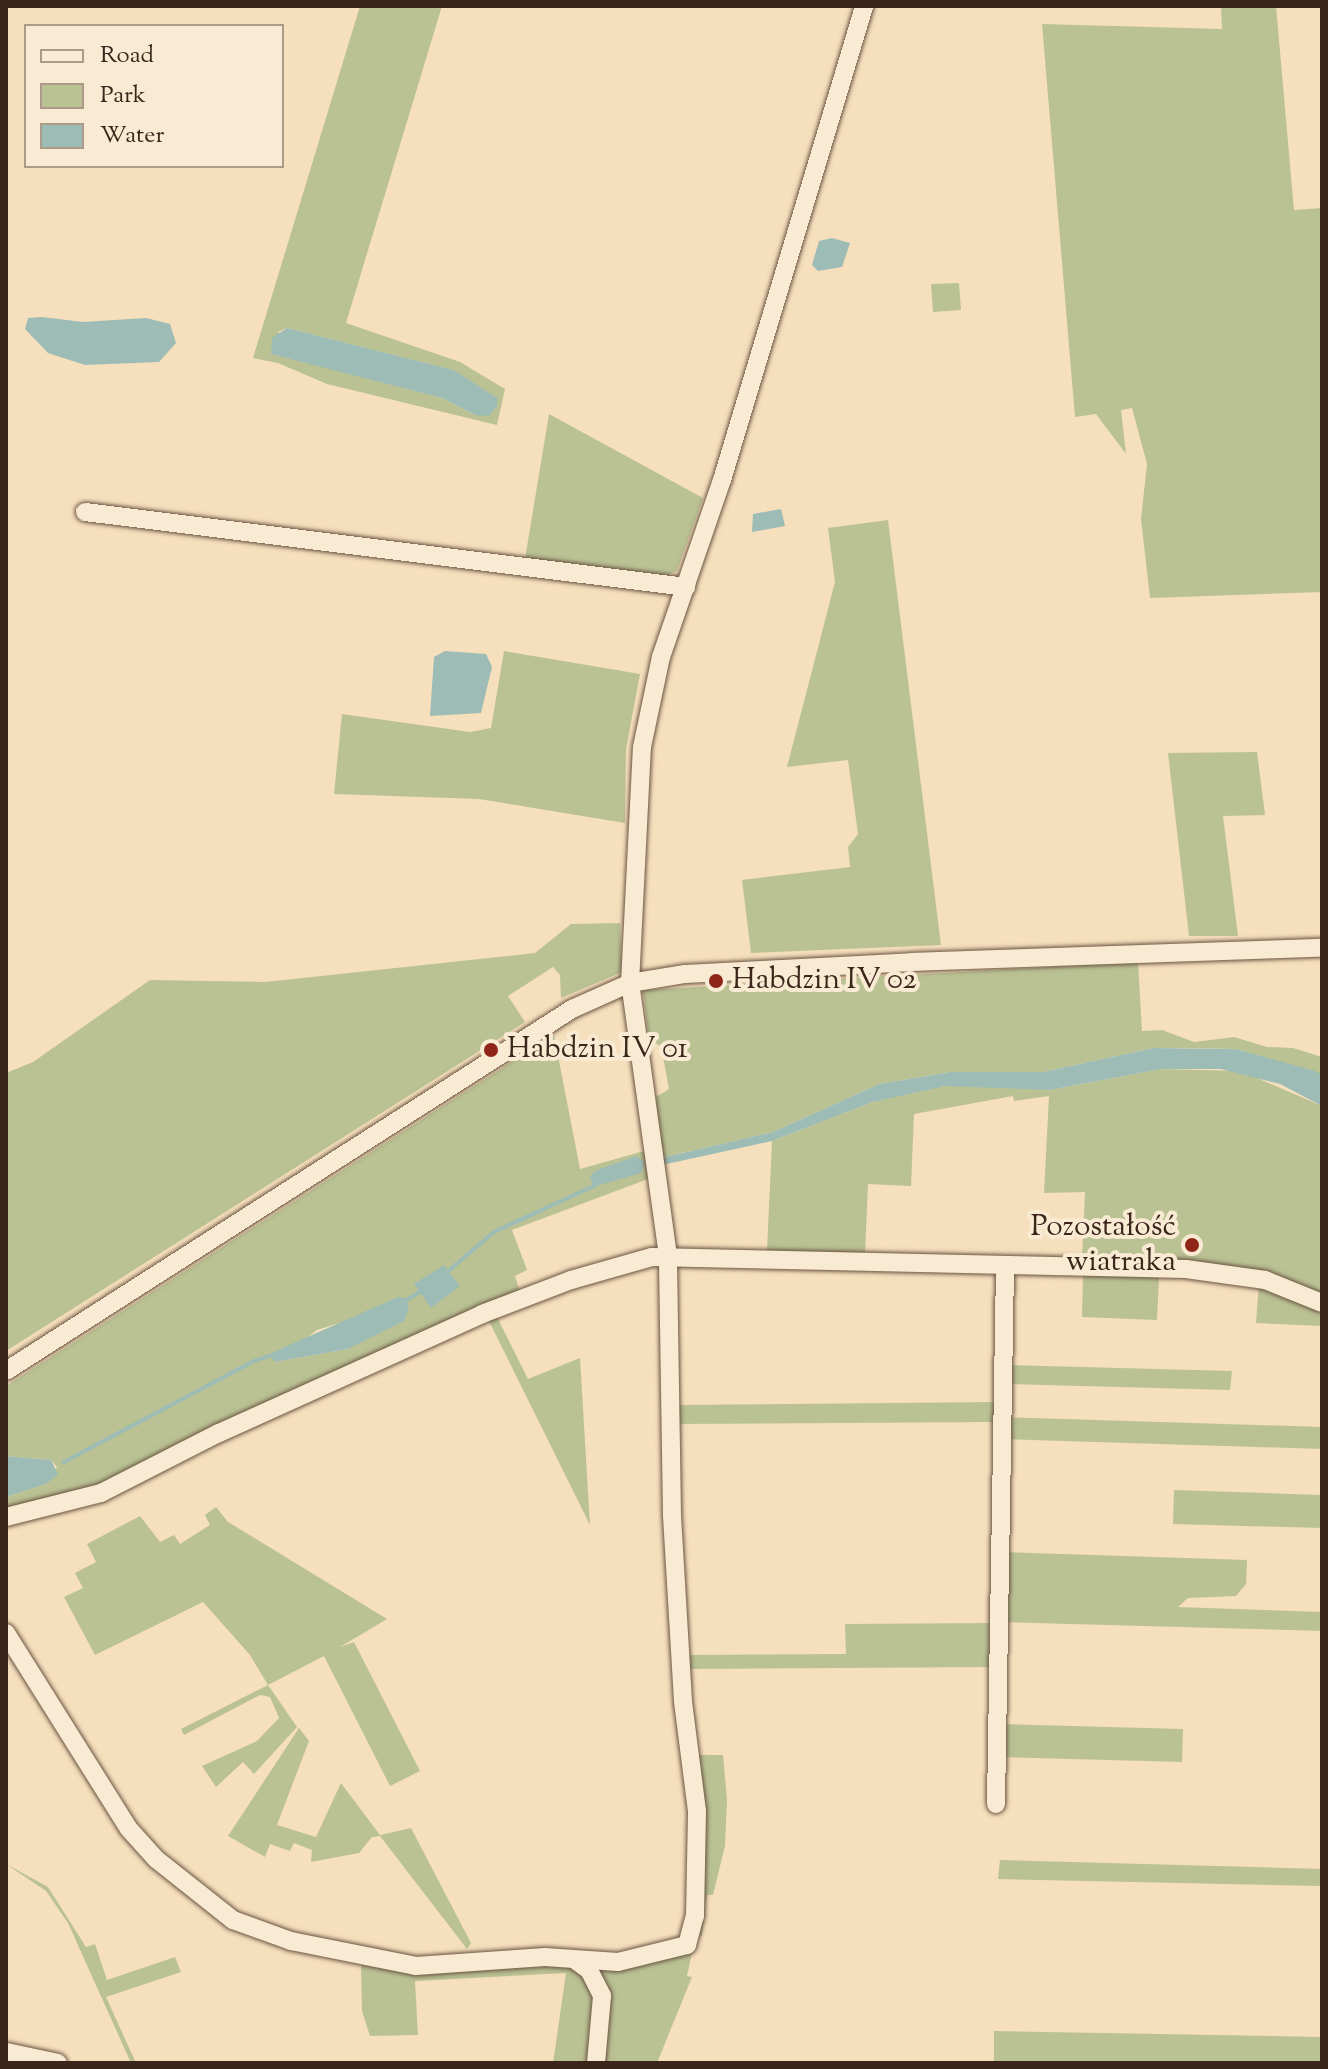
<!DOCTYPE html>
<html>
<head>
<meta charset="utf-8">
<style>
  body { margin:0 }
  #map { position:relative; width:1328px; height:2069px; overflow:hidden; background:#f6dfbc; font-family:"Sorts Mill Goudy",serif }
  div>[style] { position:absolute }
  .green>* { inset:0; background:#bac293 }
  .water>* { inset:0; background:#9dbcb5 }
  .stream>* { height:4px; margin:-2px; padding:0 2px; transform-origin:2px; border-radius:2px; background:#9dbcb5 }
  .roads { filter:drop-shadow(0 0 2px #6a5443) drop-shadow(0 0 2px #6a5443) }
  .minor>* { height:18px; margin:-9px; padding:0 9px; transform-origin:9px; border-radius:9px; background:#f9ead3 }
  .dots>* { width:22px; height:22px; translate:-50% -50%; box-sizing:border-box; border:4px solid #f9ead3; border-radius:50% }
  span { translate:-50% -50%; white-space:nowrap; text-align:center; line-height:1.15; -webkit-text-stroke:8px #f9ead3; paint-order:stroke }
  .poi-label { font-size:30px; color:#3c251b }
  .left { translate:0 -50%; text-align:left }
  .right { translate:-100% -50%; text-align:right }
  .frame { position:absolute; inset:0; border:8px solid #3c251b; pointer-events:none }
  .legend { position:absolute; left:24px; top:24px; width:260px; height:144px; box-sizing:border-box; background:#f9ead3; border:2px solid #ad9b89; margin:0; padding:10px 14px; list-style:none; font-size:24px; color:#3c251b }
  .legend li { display:flex; align-items:center; gap:16px; height:40px }
  .legend b { width:40px; border:2px solid #ad9b89 }
</style>
</head>
<body>
<div id="map">
  <div class="green">
    <div style="clip-path:polygon(evenodd,360px 6px,442px 6px,346px 323px,460px 362px,505px 389px,497px 425px,327px 384px,278px 363px,253px 358px,360px 6px,287px 328px,453px 370px,496px 398px,475px 415px,442px 398px,302px 359px,278px 332px,287px 328px)"></div>
    <div style="clip-path:polygon(1221px 6px,1276px 6px,1294px 210px,1322px 208px,1322px 592px,1150px 598px,1141px 519px,1147px 464px,1132px 408px,1121px 410px,1126px 454px,1096px 414px,1075px 417px,1042px 24px,1222px 29px)"></div>
    <div style="clip-path:polygon(959px 283px,961px 310px,933px 312px,931px 284px)"></div>
    <div style="clip-path:polygon(549px 414px,703px 498px,677px 571px,663px 577px,524px 565px)"></div>
    <div style="clip-path:polygon(888px 520px,941px 945px,751px 953px,742px 880px,850px 867px,848px 847px,858px 834px,848px 760px,787px 767px,835px 582px,828px 528px)"></div>
    <div style="clip-path:polygon(504px 651px,640px 674px,626px 749px,625px 823px,479px 799px,334px 794px,342px 714px,470px 732px,491px 728px)"></div>
    <div style="clip-path:polygon(1257px 752px,1265px 815px,1223px 816px,1238px 936px,1189px 936px,1168px 753px)"></div>
    <div style="clip-path:polygon(620px 923px,622px 972px,561px 998px,560px 975px,553px 967px,508px 996px,525px 1022px,6px 1351px,6px 1073px,33px 1062px,150px 980px,265px 982px,535px 953px,571px 924px)"></div>
    <div style="clip-path:polygon(1138px 962px,1142px 1031px,1162px 1030px,1194px 1042px,1234px 1037px,1267px 1047px,1293px 1048px,1322px 1057px,1322px 1075px,1236px 1049px,1189px 1048px,1153px 1048px,1043px 1072px,950px 1072px,879px 1084px,773px 1132px,661px 1158px,656px 1097px,669px 1089px,661px 1046px,649px 1040px,643px 990px)"></div>
    <div style="clip-path:polygon(evenodd,554px 1035px,580px 1169px,644px 1151px,648px 1179px,512px 1230px,527px 1270px,515px 1276px,520px 1292px,110px 1485px,6px 1512px,6px 1497px,46px 1484px,57px 1467px,51px 1460px,6px 1456px,6px 1386px,554px 1035px,365px 1315px,348px 1349px,275px 1362px,317px 1330px,365px 1315px)"></div>
    <div style="clip-path:polygon(1162px 1069px,1241px 1071px,1322px 1106px,1322px 1298px,1082px 1259px,1085px 1192px,1044px 1193px,1049px 1096px,1014px 1101px,1013px 1096px,914px 1114px,911px 1186px,868px 1184px,865px 1255px,767px 1251px,772px 1141px,873px 1102px,934px 1087px,982px 1083px,1050px 1090px)"></div>
    <div style="clip-path:polygon(1083px 1274px,1159px 1277px,1157px 1320px,1082px 1317px)"></div>
    <div style="clip-path:polygon(1259px 1283px,1322px 1308px,1322px 1326px,1256px 1323px)"></div>
    <div style="clip-path:polygon(497px 1317px,528px 1379px,580px 1358px,590px 1525px,489px 1321px)"></div>
    <div style="clip-path:polygon(1006px 1365px,1232px 1371px,1230px 1390px,1005px 1384px)"></div>
    <div style="clip-path:polygon(997px 1402px,996px 1422px,674px 1424px,674px 1405px)"></div>
    <div style="clip-path:polygon(1003px 1417px,1322px 1427px,1322px 1449px,1003px 1439px)"></div>
    <div style="clip-path:polygon(1174px 1490px,1322px 1495px,1322px 1528px,1173px 1524px)"></div>
    <div style="clip-path:polygon(216px 1507px,228px 1522px,387px 1619px,340px 1647px,354px 1642px,420px 1771px,390px 1786px,324px 1656px,268px 1685px,297px 1727px,254px 1774px,243px 1762px,216px 1787px,202px 1766px,257px 1741px,279px 1718px,270px 1697px,260px 1695px,184px 1735px,181px 1729px,268px 1685px,250px 1655px,203px 1602px,95px 1655px,64px 1597px,83px 1588px,75px 1573px,96px 1562px,87px 1544px,140px 1516px,160px 1542px,174px 1535px,180px 1544px,210px 1525px,205px 1515px)"></div>
    <div style="clip-path:polygon(1002px 1552px,1247px 1560px,1246px 1584px,1236px 1596px,1188px 1598px,1178px 1607px,1322px 1612px,1322px 1631px,1002px 1622px)"></div>
    <div style="clip-path:polygon(995px 1623px,994px 1667px,685px 1669px,685px 1655px,846px 1654px,845px 1624px)"></div>
    <div style="clip-path:polygon(1000px 1724px,1183px 1729px,1182px 1762px,1000px 1757px)"></div>
    <div style="clip-path:polygon(299px 1728px,309px 1741px,277px 1825px,316px 1837px,341px 1783px,380px 1835px,411px 1828px,471px 1943px,467px 1949px,380px 1836px,372px 1837px,359px 1853px,311px 1862px,312px 1850px,294px 1843px,290px 1851px,270px 1844px,265px 1857px,228px 1836px)"></div>
    <div style="clip-path:polygon(694px 1755px,723px 1755px,727px 1800px,725px 1846px,713px 1895px,707px 1895px,702px 1936px,696px 1937px)"></div>
    <div style="clip-path:polygon(1000px 1860px,1322px 1869px,1322px 1886px,998px 1879px)"></div>
    <div style="clip-path:polygon(6px 1864px,48px 1887px,86px 1947px,95px 1944px,107px 1980px,175px 1957px,181px 1972px,106px 1997px,136px 2063px,131px 2063px,68px 1923px,46px 1891px)"></div>
    <div style="clip-path:polygon(692px 1953px,687px 1976px,692px 1977px,657px 2063px,600px 2063px,601px 1969px)"></div>
    <div style="clip-path:polygon(568px 1963px,594px 1984px,593px 2063px,553px 2063px,566px 1973px,415px 1981px,418px 2035px,370px 2036px,362px 2011px,361px 1965px,397px 1971px)"></div>
    <div style="clip-path:polygon(994px 2031px,1322px 2037px,1322px 2063px,994px 2063px)"></div>
  </div>
  <div class="water">
    <div style="clip-path:polygon(832px 238px,850px 243px,842px 267px,818px 271px,812px 265px,819px 241px)"></div>
    <div style="clip-path:polygon(42px 317px,83px 322px,146px 318px,170px 324px,176px 343px,159px 362px,85px 365px,48px 353px,25px 329px,28px 318px)"></div>
    <div style="clip-path:polygon(287px 328px,454px 370px,497px 398px,497px 406px,489px 416px,475px 415px,442px 398px,271px 354px,272px 338px)"></div>
    <div style="clip-path:polygon(781px 509px,785px 526px,752px 532px,753px 514px)"></div>
    <div style="clip-path:polygon(445px 651px,486px 654px,492px 667px,481px 713px,430px 716px,434px 657px)"></div>
    <div style="clip-path:polygon(1153px 1048px,1236px 1049px,1315px 1071px,1322px 1075px,1322px 1106px,1280px 1084px,1221px 1069px,1162px 1069px,1050px 1090px,945px 1086px,873px 1102px,772px 1141px,662px 1165px,661px 1158px,773px 1132px,879px 1084px,950px 1072px,1043px 1072px)"></div>
    <div style="clip-path:polygon(636px 1156px,645px 1162px,641px 1173px,593px 1187px,590px 1176px,597px 1170px)"></div>
    <div style="clip-path:polygon(444px 1265px,460px 1286px,431px 1308px,414px 1284px)"></div>
    <div style="clip-path:polygon(398px 1297px,405px 1298px,409px 1307px,404px 1321px,348px 1349px,275px 1362px,269px 1354px)"></div>
    <div style="clip-path:polygon(6px 1456px,51px 1460px,58px 1474px,46px 1484px,6px 1497px)"></div>
  </div>
  <div class="stream">
    <div style="left:447px;top:1272px;width:62px;rotate:-40.4deg"></div>
    <div style="left:494px;top:1232px;width:110px;rotate:-24.7deg"></div>
    <div style="left:405px;top:1301px;width:19px;rotate:-32deg"></div>
    <div style="left:64px;top:1462px;width:215px;rotate:-28deg"></div>
    <div style="left:254px;top:1361px;width:23px;rotate:-18deg"></div>
  </div>
  <div class="roads">
    <div class="minor">
      <div style="left:85px;top:512px;width:606px;rotate:7.11deg"></div>
      <div style="left:6px;top:1371px;width:672px;rotate:-32.6deg"></div>
      <div style="left:572px;top:1009px;width:64px;rotate:-24.1deg"></div>
      <div style="left:630px;top:983px;width:56px;rotate:-9.3deg"></div>
      <div style="left:685px;top:974px;width:227px;rotate:-3deg"></div>
      <div style="left:912px;top:962px;width:410px;rotate:-2deg"></div>
      <div style="left:6px;top:1517px;width:98px;rotate:-14.2deg"></div>
      <div style="left:101px;top:1493px;width:132px;rotate:-27deg"></div>
      <div style="left:219px;top:1433px;width:289px;rotate:-24.3deg"></div>
      <div style="left:482px;top:1314px;width:95px;rotate:-20.9deg"></div>
      <div style="left:571px;top:1280px;width:84px;rotate:-15.9deg"></div>
      <div style="left:652px;top:1257px;width:534px;rotate:1.29deg"></div>
      <div style="left:1186px;top:1269px;width:80px;rotate:7.9deg"></div>
      <div style="left:1265px;top:1280px;width:61px;rotate:22deg"></div>
      <div style="left:6px;top:1633px;width:231px;rotate:57.9deg"></div>
      <div style="left:129px;top:1829px;width:40px;rotate:48deg"></div>
      <div style="left:156px;top:1859px;width:98px;rotate:38.4deg"></div>
      <div style="left:233px;top:1920px;width:62px;rotate:19.9deg"></div>
      <div style="left:291px;top:1941px;width:127px;rotate:11.3deg"></div>
      <div style="left:416px;top:1966px;width:129px;rotate:-4deg"></div>
      <div style="left:545px;top:1957px;width:73px;rotate:3.9deg"></div>
      <div style="left:618px;top:1962px;width:71px;rotate:-13.8deg"></div>
      <div style="left:687px;top:1945px;width:30px;rotate:-75deg"></div>
      <div style="left:695px;top:1916px;width:105px;rotate:-88.9deg"></div>
      <div style="left:697px;top:1811px;width:111px;rotate:-97.3deg"></div>
      <div style="left:683px;top:1701px;width:186px;rotate:-93.4deg"></div>
      <div style="left:672px;top:1515px;width:259px;rotate:-90.9deg"></div>
      <div style="left:668px;top:1256px;width:276px;rotate:-97.9deg"></div>
      <div style="left:630px;top:983px;width:236px;rotate:-87.1deg"></div>
      <div style="left:642px;top:747px;width:92px;rotate:-78.1deg"></div>
      <div style="left:661px;top:657px;width:187px;rotate:-71deg"></div>
      <div style="left:722px;top:480px;width:495px;rotate:-73.3deg"></div>
      <div style="left:996px;top:1804px;width:539px;rotate:-89.04deg"></div>
      <div style="left:575px;top:1960px;width:17px;rotate:36deg"></div>
      <div style="left:589px;top:1970px;width:29px;rotate:63deg"></div>
      <div style="left:602px;top:1996px;width:67px;rotate:95.1deg"></div>
      <div style="left:6px;top:2052px;width:53px;rotate:11.9deg"></div>
    </div>
  </div>
  <div class="dots">
    <div style="left:716px;top:981px;background:#8f2418"></div>
    <div style="left:491px;top:1050px;background:#8f2418"></div>
    <div style="left:1192px;top:1245px;background:#8f2418"></div>
  </div>
  <div class="poi-label">
    <span class="left" style="left:732px;top:981px">Habdzin IV 02</span>
    <span class="left" style="left:507px;top:1050px">Habdzin IV 01</span>
    <span class="right" style="left:1176px;top:1245px">Pozostałość<br>wiatraka</span>
  </div>
  <div class="frame"></div>
  <ul class="legend">
  <li><b style="height:10px;background:#f9ead3"></b>Road</li>
  <li><b style="height:22px;background:#bac293"></b>Park</li>
  <li><b style="height:22px;background:#9dbcb5"></b>Water</li>
  </ul>
</div>
</body>
</html>
